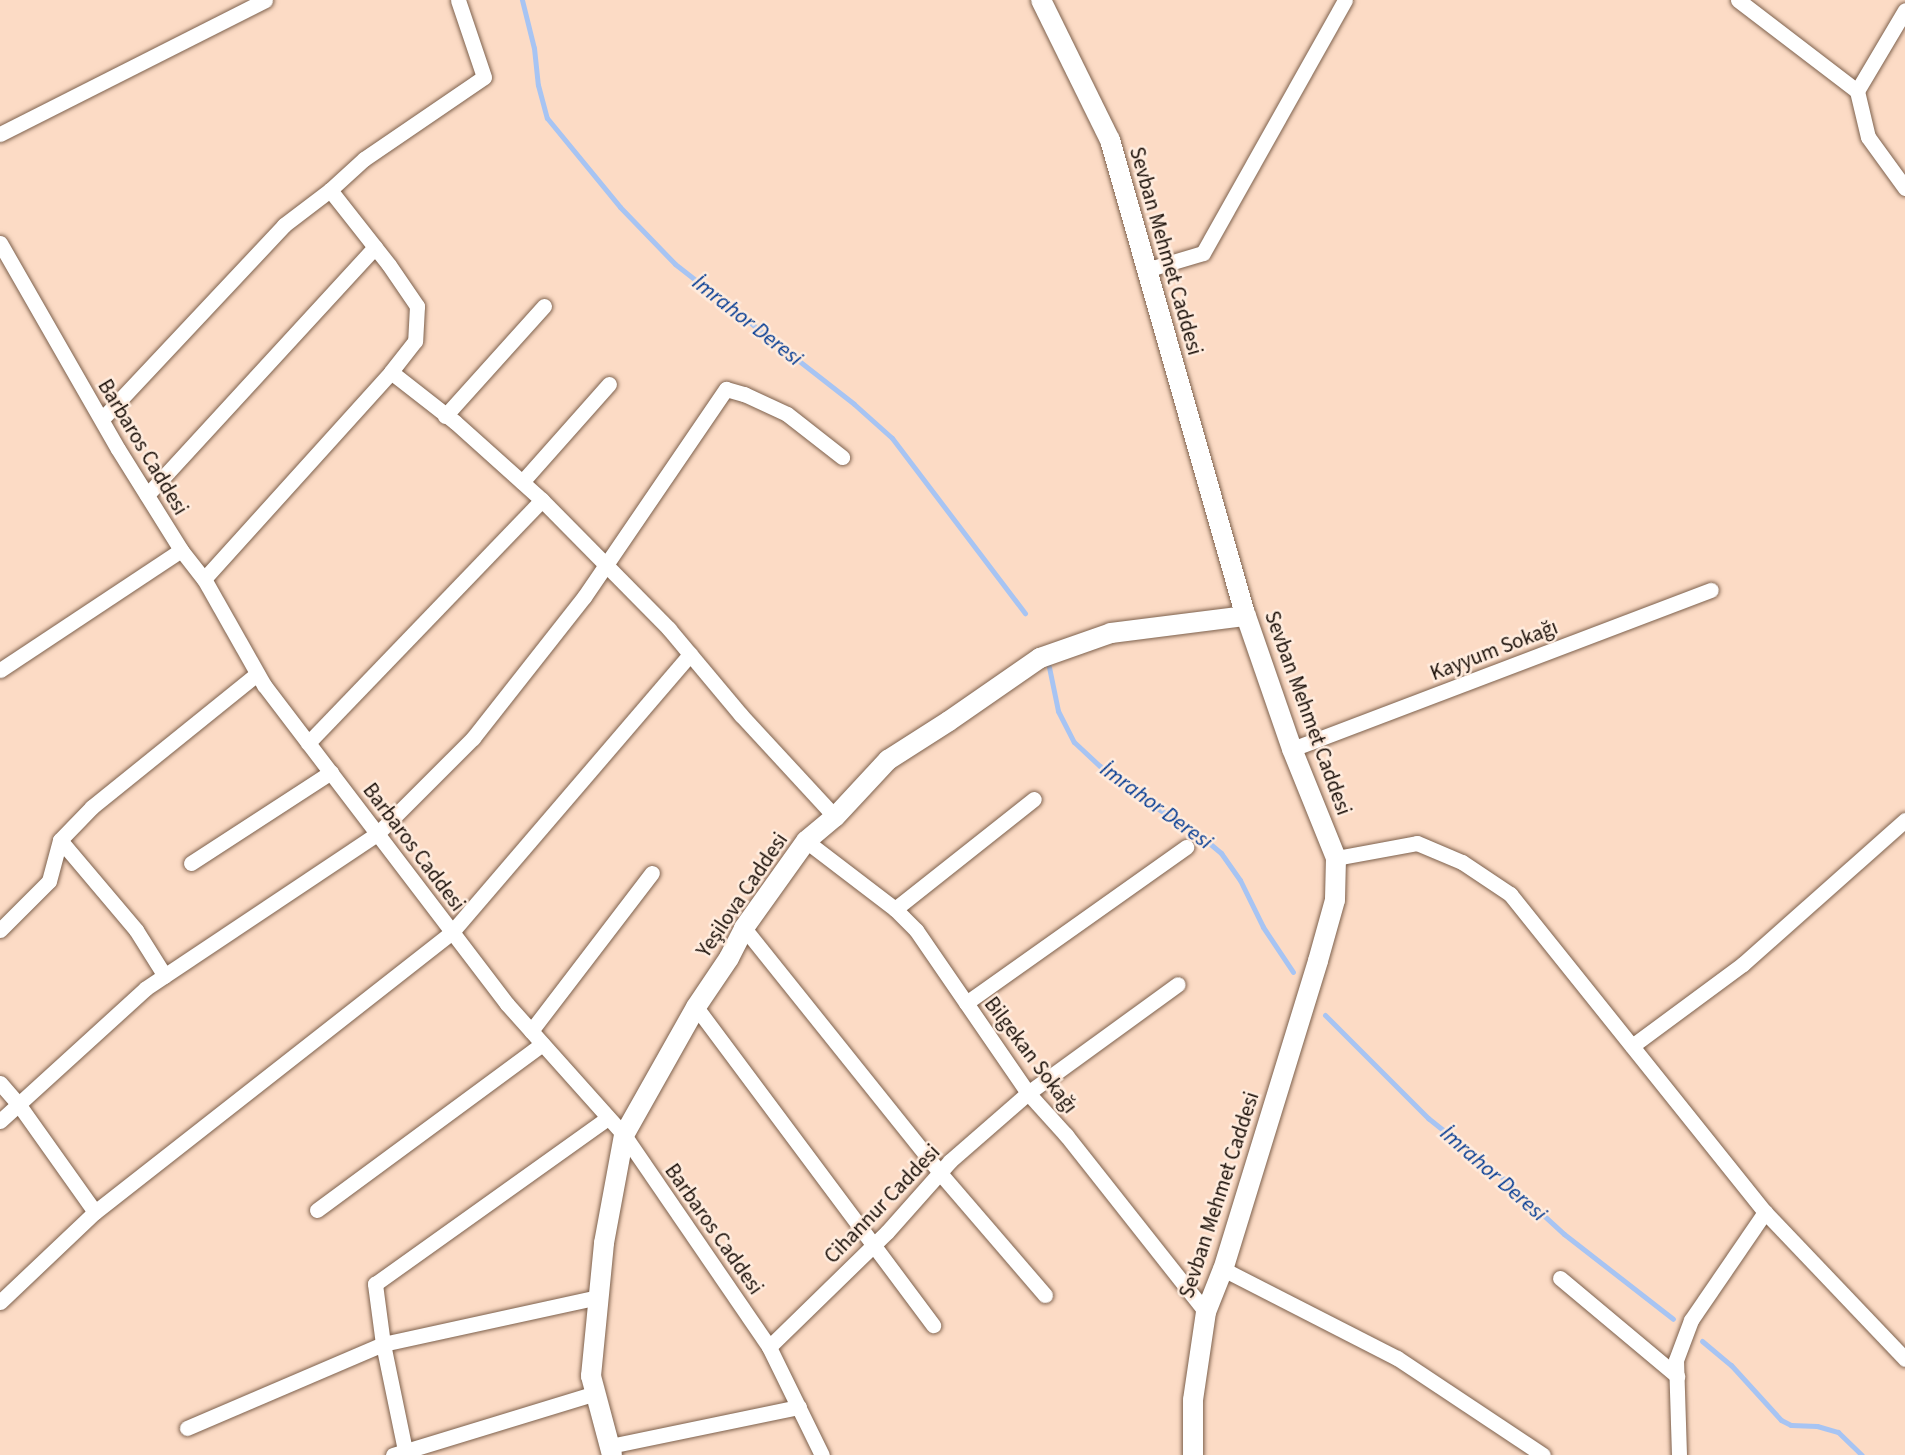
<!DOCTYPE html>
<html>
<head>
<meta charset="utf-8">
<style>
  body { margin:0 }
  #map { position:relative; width:1905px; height:1455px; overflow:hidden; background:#fcdbc5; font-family:"Source Sans 3",sans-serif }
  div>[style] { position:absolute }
  .stream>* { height:5px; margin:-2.5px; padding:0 2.5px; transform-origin:2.5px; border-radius:2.5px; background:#a7c4f3 }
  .roads { filter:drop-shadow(0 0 2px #7d614d) drop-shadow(0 0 2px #7d614d) }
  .street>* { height:15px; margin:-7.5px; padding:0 7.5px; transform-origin:7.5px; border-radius:7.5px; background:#fff }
  .secondary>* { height:20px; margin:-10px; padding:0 10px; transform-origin:10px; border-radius:10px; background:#fff }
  span { translate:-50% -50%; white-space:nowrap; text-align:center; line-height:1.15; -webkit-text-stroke:5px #ffecde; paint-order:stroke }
  .street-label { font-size:21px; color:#190e07 }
  .water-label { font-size:22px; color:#033a92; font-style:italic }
</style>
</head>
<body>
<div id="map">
  <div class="stream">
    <div style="left:522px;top:0;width:49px;rotate:76deg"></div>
    <div style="left:534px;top:48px;width:37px;rotate:84deg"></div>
    <div style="left:538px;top:85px;width:34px;rotate:75deg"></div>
    <div style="left:547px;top:118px;width:115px;rotate:50.6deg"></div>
    <div style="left:620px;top:207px;width:79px;rotate:46deg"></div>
    <div style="left:675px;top:264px;width:227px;rotate:38deg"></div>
    <div style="left:854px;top:404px;width:51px;rotate:41.8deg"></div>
    <div style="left:892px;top:438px;width:220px;rotate:52.8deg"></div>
    <div style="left:1049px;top:667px;width:45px;rotate:78.4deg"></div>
    <div style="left:1058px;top:711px;width:35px;rotate:63deg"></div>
    <div style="left:1074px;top:742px;width:35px;rotate:43deg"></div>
    <div style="left:1100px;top:766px;width:65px;rotate:36.9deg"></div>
    <div style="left:1152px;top:805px;width:52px;rotate:31.5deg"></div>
    <div style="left:1196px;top:832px;width:33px;rotate:40deg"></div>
    <div style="left:1221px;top:853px;width:33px;rotate:55deg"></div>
    <div style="left:1240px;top:880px;width:52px;rotate:63.9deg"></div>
    <div style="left:1263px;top:927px;width:54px;rotate:56.3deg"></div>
    <div style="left:1325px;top:1015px;width:146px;rotate:45deg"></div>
    <div style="left:1428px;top:1118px;width:96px;rotate:38.7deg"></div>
    <div style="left:1503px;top:1178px;width:83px;rotate:42.6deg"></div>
    <div style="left:1564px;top:1234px;width:138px;rotate:37.9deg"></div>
    <div style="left:1702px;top:1341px;width:38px;rotate:40deg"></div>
    <div style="left:1731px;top:1365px;width:74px;rotate:47.7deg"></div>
    <div style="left:1781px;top:1420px;width:11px;rotate:27deg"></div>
    <div style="left:1791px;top:1425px;width:26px;rotate:2deg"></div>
    <div style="left:1817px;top:1426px;width:22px;rotate:16deg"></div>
    <div style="left:1838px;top:1432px;width:33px;rotate:44deg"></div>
  </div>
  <div class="roads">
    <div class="street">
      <div style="left:1738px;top:0;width:150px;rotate:37.4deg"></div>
      <div style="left:1857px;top:91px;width:47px;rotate:76.6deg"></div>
      <div style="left:1868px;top:137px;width:63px;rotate:54deg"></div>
      <div style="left:1857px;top:91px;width:94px;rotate:-59.3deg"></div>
      <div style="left:0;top:134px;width:297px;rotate:-26.8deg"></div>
      <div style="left:330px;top:190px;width:95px;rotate:51.8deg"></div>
      <div style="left:389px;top:265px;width:50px;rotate:55.7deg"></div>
      <div style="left:417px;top:306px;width:35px;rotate:93deg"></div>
      <div style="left:415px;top:341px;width:39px;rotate:128deg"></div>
      <div style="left:0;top:243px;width:237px;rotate:60.2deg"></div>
      <div style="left:118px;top:449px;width:119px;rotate:58deg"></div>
      <div style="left:181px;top:550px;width:37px;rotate:52deg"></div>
      <div style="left:204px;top:579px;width:122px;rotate:60.5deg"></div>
      <div style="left:264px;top:685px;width:401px;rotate:52.7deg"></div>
      <div style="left:507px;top:1004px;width:176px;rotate:48.2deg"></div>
      <div style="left:624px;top:1135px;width:257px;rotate:55.6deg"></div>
      <div style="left:769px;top:1347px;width:120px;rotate:63.9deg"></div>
      <div style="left:1146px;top:270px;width:59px;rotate:-16.6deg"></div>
      <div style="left:1203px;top:253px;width:290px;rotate:-60.7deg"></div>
      <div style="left:445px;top:416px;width:148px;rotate:-48deg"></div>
      <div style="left:102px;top:419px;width:266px;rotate:-46.8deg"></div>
      <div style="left:284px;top:225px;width:58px;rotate:-37.3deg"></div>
      <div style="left:330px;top:190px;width:46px;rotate:-42.4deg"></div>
      <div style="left:364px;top:159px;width:145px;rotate:-34.3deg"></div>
      <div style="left:484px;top:77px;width:81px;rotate:-108.7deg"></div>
      <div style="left:522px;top:482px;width:131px;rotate:-48.4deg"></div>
      <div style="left:147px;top:495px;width:337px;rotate:-47.4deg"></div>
      <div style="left:204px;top:579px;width:279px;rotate:-47.9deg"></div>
      <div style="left:391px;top:372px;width:81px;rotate:38deg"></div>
      <div style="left:455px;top:422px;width:117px;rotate:41.9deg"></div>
      <div style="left:542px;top:500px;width:181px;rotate:45.4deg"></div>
      <div style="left:669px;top:629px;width:112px;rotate:50.1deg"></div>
      <div style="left:741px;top:715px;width:139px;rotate:47.3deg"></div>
      <div style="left:0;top:670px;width:217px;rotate:-33.5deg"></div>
      <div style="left:308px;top:743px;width:337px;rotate:-46.1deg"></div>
      <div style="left:1292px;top:749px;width:448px;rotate:-20.8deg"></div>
      <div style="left:60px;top:840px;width:118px;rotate:49.8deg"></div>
      <div style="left:136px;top:930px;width:54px;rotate:57.8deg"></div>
      <div style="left:806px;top:841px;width:112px;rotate:37.4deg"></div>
      <div style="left:895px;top:909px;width:30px;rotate:45deg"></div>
      <div style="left:916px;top:930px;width:198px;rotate:55.5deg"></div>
      <div style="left:1028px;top:1093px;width:57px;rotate:47.9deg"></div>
      <div style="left:1066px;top:1135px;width:226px;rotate:51.7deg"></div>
      <div style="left:1336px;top:858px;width:82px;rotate:-10.5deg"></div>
      <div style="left:1417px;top:843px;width:49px;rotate:22.9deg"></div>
      <div style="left:1462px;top:862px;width:58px;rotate:33.7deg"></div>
      <div style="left:1510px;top:894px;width:408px;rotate:51.3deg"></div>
      <div style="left:1765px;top:1212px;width:203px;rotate:46.4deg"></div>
      <div style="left:191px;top:863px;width:167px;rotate:-33deg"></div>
      <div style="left:895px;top:909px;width:177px;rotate:-38.4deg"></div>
      <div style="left:744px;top:928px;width:314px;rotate:51.3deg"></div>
      <div style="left:940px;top:1173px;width:161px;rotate:49.3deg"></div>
      <div style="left:0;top:930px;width:69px;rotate:-45deg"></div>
      <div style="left:49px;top:881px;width:42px;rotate:-75deg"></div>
      <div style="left:60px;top:840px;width:46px;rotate:-45.9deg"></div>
      <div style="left:92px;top:807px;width:212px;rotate:-38.9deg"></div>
      <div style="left:966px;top:1003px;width:270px;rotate:-35.3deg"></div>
      <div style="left:696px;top:1007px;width:397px;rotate:53.3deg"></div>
      <div style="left:531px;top:1031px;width:199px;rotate:-52.6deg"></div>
      <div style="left:1632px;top:1046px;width:138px;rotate:-36.5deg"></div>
      <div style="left:1743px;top:964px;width:217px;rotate:-41.6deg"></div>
      <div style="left:0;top:1083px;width:29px;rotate:49deg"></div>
      <div style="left:19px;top:1105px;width:131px;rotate:54.6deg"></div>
      <div style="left:0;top:1121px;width:197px;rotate:-42.3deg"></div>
      <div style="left:146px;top:988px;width:278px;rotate:-33.7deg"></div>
      <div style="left:377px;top:834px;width:136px;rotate:-45deg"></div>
      <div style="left:473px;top:738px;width:179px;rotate:-51.8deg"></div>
      <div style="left:584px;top:597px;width:252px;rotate:-55.7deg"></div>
      <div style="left:726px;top:389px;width:19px;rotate:16deg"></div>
      <div style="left:744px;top:394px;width:47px;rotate:24.9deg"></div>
      <div style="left:787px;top:414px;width:70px;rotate:38deg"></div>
      <div style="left:317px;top:1210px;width:280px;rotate:-36.4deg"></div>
      <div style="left:1223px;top:1269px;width:195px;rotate:27.1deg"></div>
      <div style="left:1397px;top:1358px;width:175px;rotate:33.6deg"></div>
      <div style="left:1560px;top:1278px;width:153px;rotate:39.9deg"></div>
      <div style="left:0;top:1302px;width:131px;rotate:-43.5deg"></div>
      <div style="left:95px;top:1212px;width:454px;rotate:-38.1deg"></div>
      <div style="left:452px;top:932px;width:366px;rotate:-49.4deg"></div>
      <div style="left:769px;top:1347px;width:165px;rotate:-44.3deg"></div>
      <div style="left:887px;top:1232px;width:95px;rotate:-48.4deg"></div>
      <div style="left:950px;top:1161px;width:103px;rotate:-41.1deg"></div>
      <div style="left:1028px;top:1093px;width:185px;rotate:-36deg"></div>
      <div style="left:187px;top:1428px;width:213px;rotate:-23.2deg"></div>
      <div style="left:383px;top:1344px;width:221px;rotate:-12.3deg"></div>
      <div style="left:610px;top:1446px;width:193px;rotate:-11.7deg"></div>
      <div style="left:393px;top:1455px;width:212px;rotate:-17deg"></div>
      <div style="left:406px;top:1455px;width:113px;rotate:-101.7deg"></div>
      <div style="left:383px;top:1344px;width:61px;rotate:-97.6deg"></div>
      <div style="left:375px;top:1284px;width:286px;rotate:-35.5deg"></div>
      <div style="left:1679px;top:1455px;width:95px;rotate:-91.8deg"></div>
      <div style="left:1676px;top:1360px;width:43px;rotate:-69.4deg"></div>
      <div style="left:1691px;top:1320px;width:131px;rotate:-55.6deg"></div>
    </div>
    <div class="secondary">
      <div style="left:1041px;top:0;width:156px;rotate:63.8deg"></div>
      <div style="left:1110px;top:140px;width:495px;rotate:74.1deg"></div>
      <div style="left:1246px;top:616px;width:141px;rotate:70.9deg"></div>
      <div style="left:1292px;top:749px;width:118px;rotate:68deg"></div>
      <div style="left:1336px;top:858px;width:42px;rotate:91.4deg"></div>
      <div style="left:1335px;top:900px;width:63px;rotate:105.6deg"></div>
      <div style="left:1318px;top:961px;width:322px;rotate:107.1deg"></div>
      <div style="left:1223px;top:1269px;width:46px;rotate:111.6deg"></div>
      <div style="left:1206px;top:1312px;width:89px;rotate:98.4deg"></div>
      <div style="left:1193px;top:1400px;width:55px;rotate:90deg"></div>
      <div style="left:612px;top:1455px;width:82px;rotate:-104.9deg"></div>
      <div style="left:591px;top:1376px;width:134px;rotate:-84.4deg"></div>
      <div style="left:604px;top:1243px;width:110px;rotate:-79.5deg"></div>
      <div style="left:624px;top:1135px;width:147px;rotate:-60.6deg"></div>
      <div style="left:696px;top:1007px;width:59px;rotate:-56deg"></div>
      <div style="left:729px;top:958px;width:34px;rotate:-63deg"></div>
      <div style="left:744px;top:928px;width:107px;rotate:-54.5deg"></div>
      <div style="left:806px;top:841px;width:38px;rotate:-40deg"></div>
      <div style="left:835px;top:817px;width:78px;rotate:-47.1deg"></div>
      <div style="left:888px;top:760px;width:72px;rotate:-32.6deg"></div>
      <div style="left:949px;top:721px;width:111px;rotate:-34.7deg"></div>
      <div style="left:1040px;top:658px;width:75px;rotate:-19.4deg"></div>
      <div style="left:1111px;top:633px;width:136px;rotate:-7.2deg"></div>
    </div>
  </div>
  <div class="street-label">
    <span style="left:1166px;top:251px;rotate:74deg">Sevban Mehmet Caddesi</span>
    <span style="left:143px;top:447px;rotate:59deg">Barbaros Caddesi</span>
    <span style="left:1494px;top:650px;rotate:-21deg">Kayyum Sokağı</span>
    <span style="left:1308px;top:713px;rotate:70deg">Sevban Mehmet Caddesi</span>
    <span style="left:414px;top:847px;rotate:53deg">Barbaros Caddesi</span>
    <span style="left:742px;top:895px;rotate:-56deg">Yeşilova Caddesi</span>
    <span style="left:1031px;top:1055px;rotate:53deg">Bilgekan Sokağı</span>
    <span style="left:1219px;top:1195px;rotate:-72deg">Sevban Mehmet Caddesi</span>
    <span style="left:882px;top:1204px;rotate:-46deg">Cihannur Caddesi</span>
    <span style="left:714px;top:1229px;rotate:55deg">Barbaros Caddesi</span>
  </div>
  <div class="water-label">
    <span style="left:747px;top:321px;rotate:38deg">İmrahor Deresi</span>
    <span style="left:1156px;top:806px;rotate:36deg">İmrahor Deresi</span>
    <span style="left:1493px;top:1174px;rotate:41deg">İmrahor Deresi</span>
  </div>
</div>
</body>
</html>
